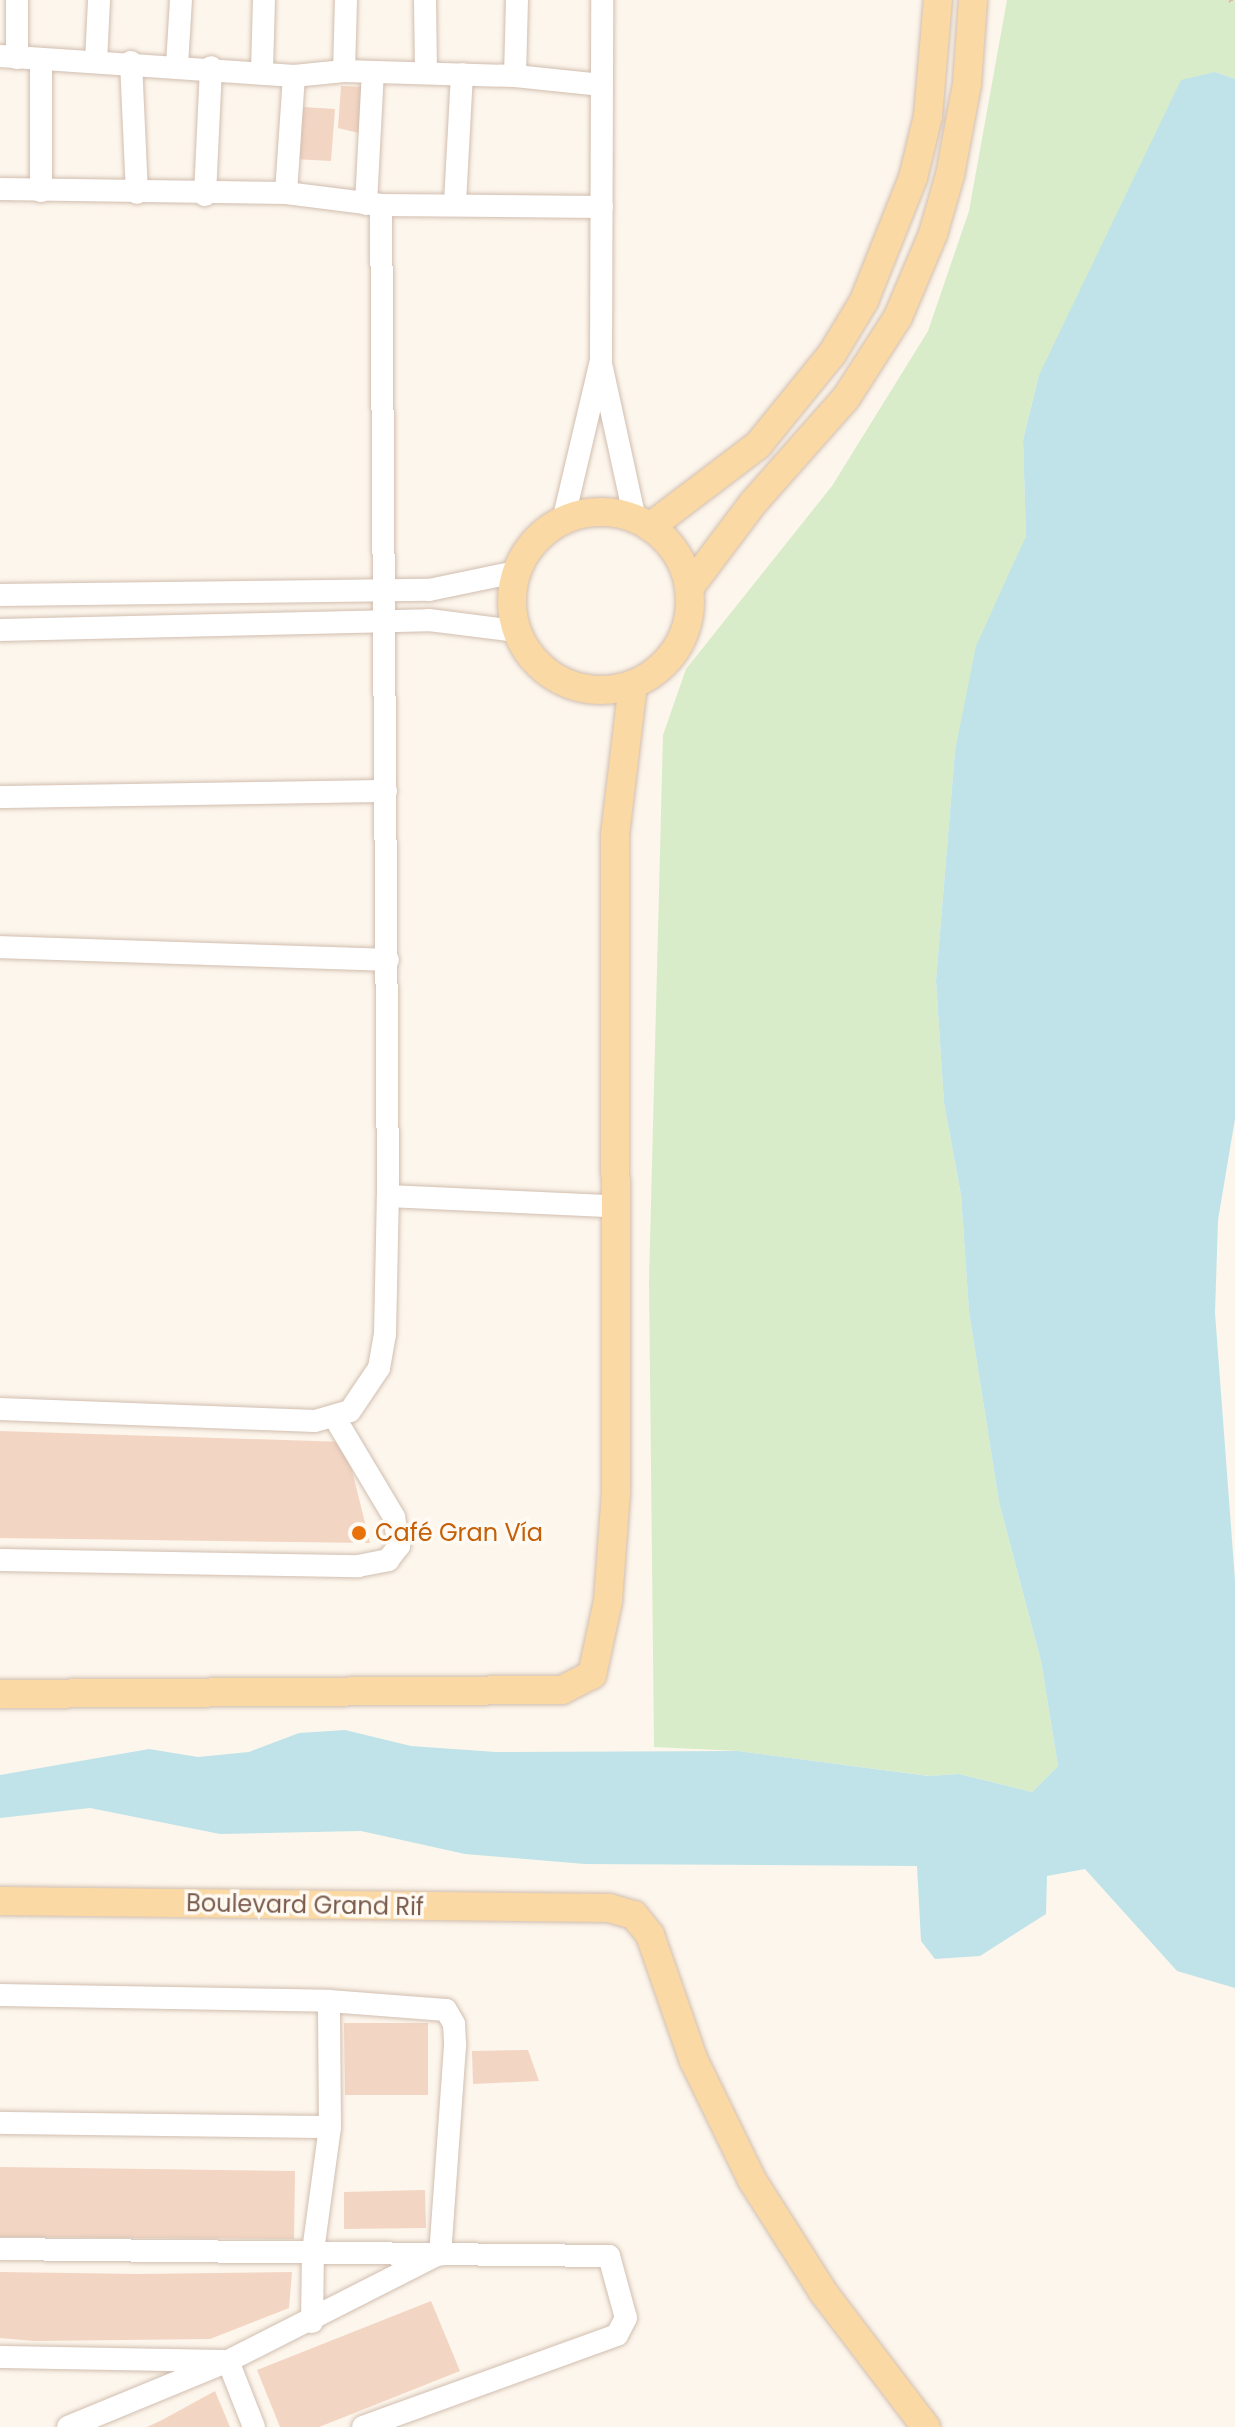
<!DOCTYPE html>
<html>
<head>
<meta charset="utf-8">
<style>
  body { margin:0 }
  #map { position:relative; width:1235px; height:2427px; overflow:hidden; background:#fdf6ec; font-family:Poppins,sans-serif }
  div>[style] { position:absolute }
  .green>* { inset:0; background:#d8ecc9 }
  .water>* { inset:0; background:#bfe3e8 }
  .building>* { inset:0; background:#f3d5c3 }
  .path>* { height:4px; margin-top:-2px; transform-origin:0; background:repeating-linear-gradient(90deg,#d9b8a5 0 2px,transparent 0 8px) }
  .roads { filter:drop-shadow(0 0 2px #d1beb0) drop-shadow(0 0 2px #d1beb0) }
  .minor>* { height:22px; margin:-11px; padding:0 11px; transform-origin:11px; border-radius:11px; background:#fff }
  .major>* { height:28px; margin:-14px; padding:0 14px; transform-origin:14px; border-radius:14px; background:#fbd9a5 }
  .major>.ring { margin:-14px; padding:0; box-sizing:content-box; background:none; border:28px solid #fbd9a5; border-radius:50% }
  .dots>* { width:22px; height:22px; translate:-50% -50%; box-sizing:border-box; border:4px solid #fffaf3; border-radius:50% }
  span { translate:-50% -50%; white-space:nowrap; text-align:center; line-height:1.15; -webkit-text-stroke:7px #fffaf3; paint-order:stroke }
  .food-label { font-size:24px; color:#c56008 }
  .left { translate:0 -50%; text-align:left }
  .street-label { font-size:24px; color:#7a5c4d }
</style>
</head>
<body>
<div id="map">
  <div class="green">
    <div style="clip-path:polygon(1007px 0,1235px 0,1235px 79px,1215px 72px,1039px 375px,1023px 440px,1026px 536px,955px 751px,936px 981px,944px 1103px,961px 1195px,969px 1312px,999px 1502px,1041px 1661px,1058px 1766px,1032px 1792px,959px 1774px,930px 1776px,738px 1751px,654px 1747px,649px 1281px,663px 735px,686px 669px,832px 486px,928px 331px,969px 211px)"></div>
  </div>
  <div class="water">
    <div style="clip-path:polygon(1215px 72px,1235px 79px,1235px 1119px,1218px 1220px,1215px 1313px,1235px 1580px,1235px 1988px,1177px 1971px,1085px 1869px,1047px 1876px,1046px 1914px,980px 1956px,935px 1959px,921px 1941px,917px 1866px,585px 1864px,465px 1854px,361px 1831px,220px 1834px,90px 1808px,0 1818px,0 1775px,149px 1749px,198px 1757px,249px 1752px,299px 1733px,345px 1730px,411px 1746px,496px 1752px,738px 1751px,929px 1776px,959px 1774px,1032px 1792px,1058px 1766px,1041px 1661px,999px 1502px,969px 1312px,961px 1195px,944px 1103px,936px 981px,955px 751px,976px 646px,1026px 536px,1023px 440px,1039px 375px,1181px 80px)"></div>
  </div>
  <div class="building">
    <div style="clip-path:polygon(341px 86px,367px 87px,367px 135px,338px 128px)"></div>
    <div style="clip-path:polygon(303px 107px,335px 109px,331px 161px,294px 159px)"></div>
    <div style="clip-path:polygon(0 1431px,345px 1442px,370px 1543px,0 1538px)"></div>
    <div style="clip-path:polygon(344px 2023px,428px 2023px,428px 2095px,345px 2095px)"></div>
    <div style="clip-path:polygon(528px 2050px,539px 2081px,473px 2084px,472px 2051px)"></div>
    <div style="clip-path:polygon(0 2167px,295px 2171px,294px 2239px,0 2237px)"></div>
    <div style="clip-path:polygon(425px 2190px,426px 2228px,344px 2229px,344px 2192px)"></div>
    <div style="clip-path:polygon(0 2272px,139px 2274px,292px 2272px,289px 2308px,210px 2339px,35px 2341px,0 2338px)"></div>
    <div style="clip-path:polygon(431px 2301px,460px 2371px,319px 2427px,280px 2427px,257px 2370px)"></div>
    <div style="clip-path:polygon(215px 2391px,230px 2427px,147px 2427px,162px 2420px)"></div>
  </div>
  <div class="path">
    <div style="left:1230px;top:0;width:8px;rotate:50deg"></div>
  </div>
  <div class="roads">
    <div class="minor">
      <div style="left:425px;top:0;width:73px;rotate:89.2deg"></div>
      <div style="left:0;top:56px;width:295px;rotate:3.9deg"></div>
      <div style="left:294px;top:76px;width:50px;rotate:-5.7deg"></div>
      <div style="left:344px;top:71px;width:171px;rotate:1.7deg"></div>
      <div style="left:515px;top:76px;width:87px;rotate:5.9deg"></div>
      <div style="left:17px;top:58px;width:58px;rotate:-90deg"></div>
      <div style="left:96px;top:62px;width:62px;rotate:-87.2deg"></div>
      <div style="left:131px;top:62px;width:131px;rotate:87.4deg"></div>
      <div style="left:177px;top:65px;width:65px;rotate:-86.5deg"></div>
      <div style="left:262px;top:71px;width:71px;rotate:-88.4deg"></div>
      <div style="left:344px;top:71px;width:71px;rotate:-88.4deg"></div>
      <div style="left:515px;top:76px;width:76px;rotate:-88.5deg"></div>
      <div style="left:0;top:189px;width:286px;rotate:0.8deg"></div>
      <div style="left:286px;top:193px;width:96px;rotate:7.2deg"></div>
      <div style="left:381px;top:205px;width:221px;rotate:0.5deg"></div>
      <div style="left:41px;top:191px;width:132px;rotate:-90deg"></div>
      <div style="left:286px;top:193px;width:117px;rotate:-86.1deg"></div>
      <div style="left:205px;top:195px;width:128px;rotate:-87.3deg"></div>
      <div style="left:455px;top:203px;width:129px;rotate:-86.9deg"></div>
      <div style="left:366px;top:204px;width:132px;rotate:-87deg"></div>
      <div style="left:602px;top:368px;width:155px;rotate:77.7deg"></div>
      <div style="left:563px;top:521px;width:165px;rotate:-76.7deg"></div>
      <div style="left:601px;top:360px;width:360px;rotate:-89.8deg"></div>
      <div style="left:0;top:595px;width:429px;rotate:-0.7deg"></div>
      <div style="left:429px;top:590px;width:89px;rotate:-11.7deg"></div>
      <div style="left:0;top:630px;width:429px;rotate:-1.3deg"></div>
      <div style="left:429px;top:620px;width:88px;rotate:7.2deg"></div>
      <div style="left:0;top:797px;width:386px;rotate:-0.9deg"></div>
      <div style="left:0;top:947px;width:388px;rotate:1.9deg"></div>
      <div style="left:388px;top:1196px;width:224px;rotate:2.6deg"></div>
      <div style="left:0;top:1409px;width:315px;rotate:2.2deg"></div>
      <div style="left:315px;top:1421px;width:36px;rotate:-16deg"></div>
      <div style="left:350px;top:1411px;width:52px;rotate:-56deg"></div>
      <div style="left:379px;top:1368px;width:35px;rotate:-80deg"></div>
      <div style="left:385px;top:1334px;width:138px;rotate:-88.8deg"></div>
      <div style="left:388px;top:1196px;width:991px;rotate:-90.4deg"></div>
      <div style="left:0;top:1560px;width:358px;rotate:1deg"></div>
      <div style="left:358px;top:1566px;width:31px;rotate:-11deg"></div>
      <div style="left:388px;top:1560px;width:18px;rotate:-52deg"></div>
      <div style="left:399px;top:1546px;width:29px;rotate:-100deg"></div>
      <div style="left:394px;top:1517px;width:115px;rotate:-120.8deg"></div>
      <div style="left:0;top:1995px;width:329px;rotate:1deg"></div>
      <div style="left:329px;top:2001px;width:117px;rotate:4.4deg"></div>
      <div style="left:446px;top:2010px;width:16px;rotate:60deg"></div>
      <div style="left:454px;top:2024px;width:22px;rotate:87deg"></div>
      <div style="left:455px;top:2046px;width:209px;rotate:94.1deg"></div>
      <div style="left:0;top:2123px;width:330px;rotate:0.7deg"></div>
      <div style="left:0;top:2249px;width:609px;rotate:0.66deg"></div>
      <div style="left:609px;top:2256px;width:64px;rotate:74.7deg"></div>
      <div style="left:626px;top:2318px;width:19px;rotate:118deg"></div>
      <div style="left:617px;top:2335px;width:270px;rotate:160.1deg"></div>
      <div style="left:312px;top:2322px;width:71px;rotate:-89.2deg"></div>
      <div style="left:313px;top:2251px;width:125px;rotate:-82.2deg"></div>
      <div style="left:330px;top:2127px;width:126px;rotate:-90.5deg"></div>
      <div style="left:0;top:2357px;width:228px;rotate:1deg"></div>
      <div style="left:228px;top:2361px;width:237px;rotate:-26.9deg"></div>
      <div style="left:68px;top:2427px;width:173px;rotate:-22.4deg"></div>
      <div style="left:228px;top:2361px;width:71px;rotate:68.5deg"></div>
    </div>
    <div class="major">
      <div class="ring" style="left:512px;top:512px;width:150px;height:150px"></div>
      <div style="left:650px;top:527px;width:136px;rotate:-37.2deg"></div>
      <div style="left:758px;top:445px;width:117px;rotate:-50.9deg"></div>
      <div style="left:832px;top:354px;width:62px;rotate:-58.9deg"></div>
      <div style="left:864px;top:301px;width:132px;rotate:-68.3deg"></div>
      <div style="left:913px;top:178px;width:64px;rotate:-76.4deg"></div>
      <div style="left:928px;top:116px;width:116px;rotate:-85.1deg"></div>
      <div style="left:689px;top:588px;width:106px;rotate:-53deg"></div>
      <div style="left:753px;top:503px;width:140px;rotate:-48.5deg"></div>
      <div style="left:846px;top:398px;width:96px;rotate:-57.3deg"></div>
      <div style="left:898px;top:317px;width:90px;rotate:-67.1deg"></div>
      <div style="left:933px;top:234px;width:61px;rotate:-73.9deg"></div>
      <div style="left:950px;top:175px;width:93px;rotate:-79.4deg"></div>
      <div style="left:967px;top:84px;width:84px;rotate:-85.9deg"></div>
      <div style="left:0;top:1694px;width:562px;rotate:-0.41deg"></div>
      <div style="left:562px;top:1690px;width:34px;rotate:-27deg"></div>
      <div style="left:592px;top:1675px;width:76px;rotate:-77.8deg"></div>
      <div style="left:608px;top:1601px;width:108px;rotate:-85.8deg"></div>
      <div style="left:616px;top:1493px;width:658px;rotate:-90.09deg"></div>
      <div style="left:615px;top:835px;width:151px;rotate:-83.2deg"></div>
      <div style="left:0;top:1901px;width:609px;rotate:0.66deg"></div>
      <div style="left:609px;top:1908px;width:26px;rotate:16deg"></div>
      <div style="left:634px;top:1915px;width:26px;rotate:51deg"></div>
      <div style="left:650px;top:1935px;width:133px;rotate:70.8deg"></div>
      <div style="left:694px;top:2061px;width:132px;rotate:64deg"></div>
      <div style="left:752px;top:2180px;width:133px;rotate:57.6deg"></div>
      <div style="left:823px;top:2292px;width:170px;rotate:52.7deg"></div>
    </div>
  </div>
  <div class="dots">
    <div style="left:359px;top:1533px;background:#e8710a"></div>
  </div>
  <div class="food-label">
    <span class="left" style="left:375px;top:1533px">Café Gran Vía</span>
  </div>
  <div class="street-label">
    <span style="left:305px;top:1905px;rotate:1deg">Boulevard Grand Rif</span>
  </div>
</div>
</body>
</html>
